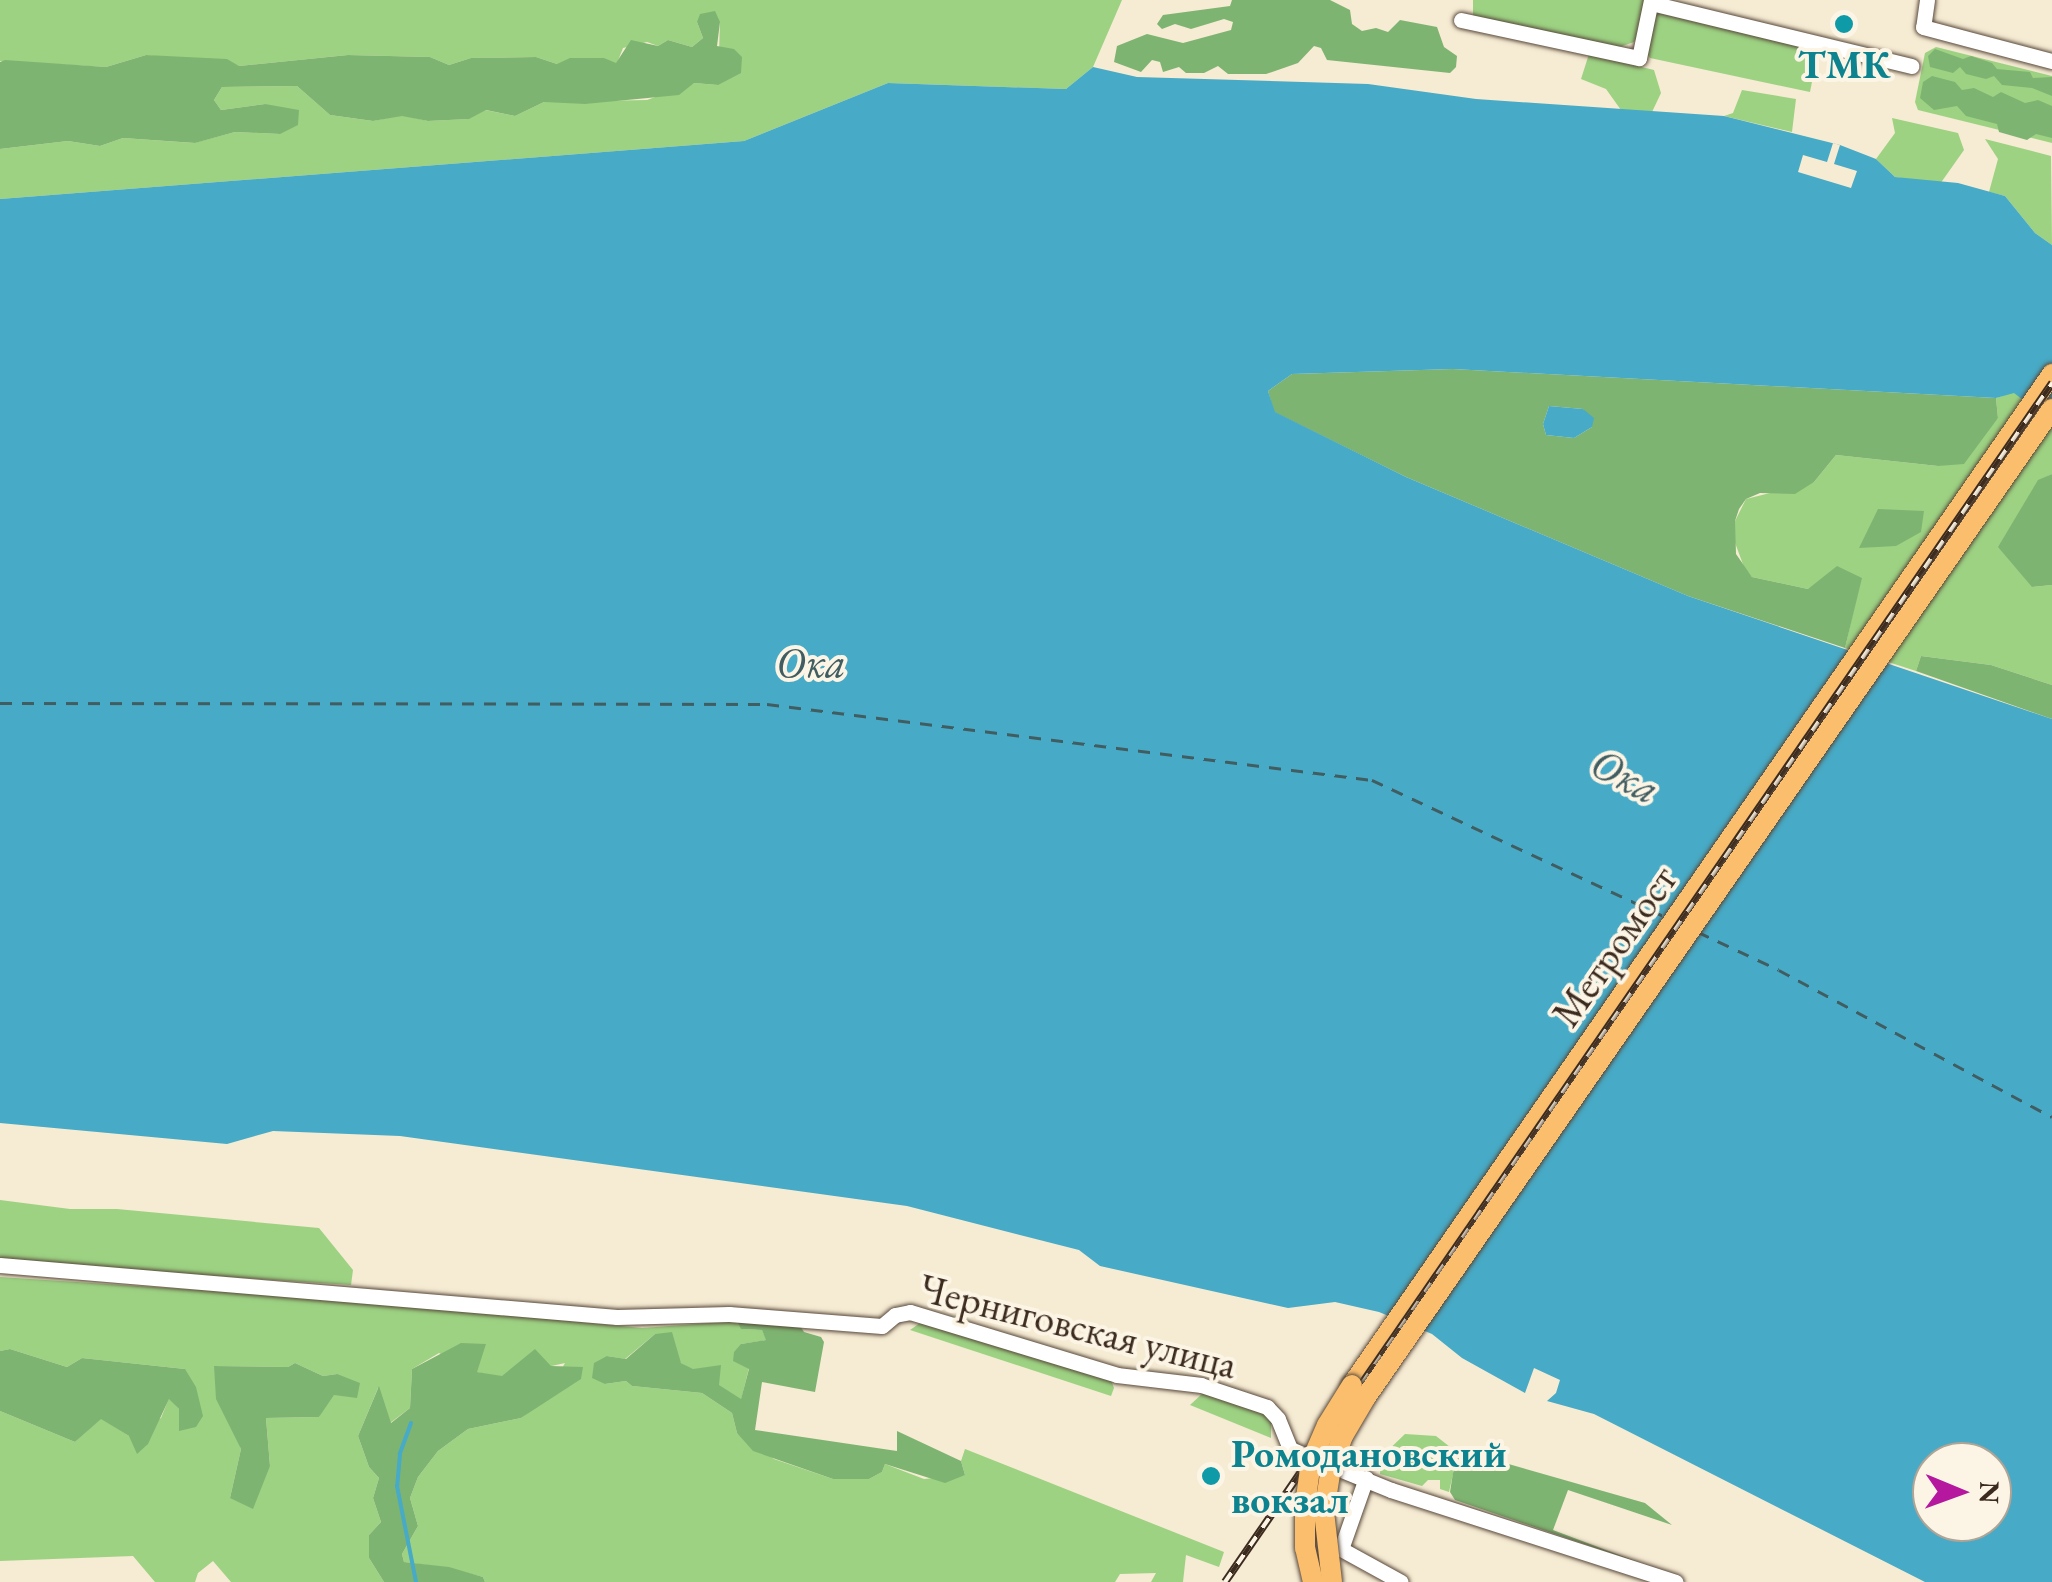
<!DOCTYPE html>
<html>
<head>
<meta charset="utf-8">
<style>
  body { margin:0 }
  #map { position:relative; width:2052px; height:1582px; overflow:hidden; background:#f6ebd3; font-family:"EB Garamond",serif }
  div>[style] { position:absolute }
  .green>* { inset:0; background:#9dd283 }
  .forest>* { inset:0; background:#7eb471 }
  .water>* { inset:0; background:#47aac6 }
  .pier>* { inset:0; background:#f6ebd3 }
  .stream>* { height:4px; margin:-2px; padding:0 2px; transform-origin:2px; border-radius:2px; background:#47aac6 }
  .ferry>* { height:2.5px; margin-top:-1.25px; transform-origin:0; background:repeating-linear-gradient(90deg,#405d61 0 12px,transparent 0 22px) }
  .roads { filter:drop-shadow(0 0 2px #574739) drop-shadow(0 0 2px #574739) }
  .minor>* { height:15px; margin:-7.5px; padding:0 7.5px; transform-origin:7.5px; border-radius:7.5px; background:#fff }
  .major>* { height:20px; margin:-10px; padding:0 10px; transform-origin:10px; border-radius:10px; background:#fabe6d }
  .rail>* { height:8px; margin-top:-4px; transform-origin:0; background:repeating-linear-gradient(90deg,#fcf5e5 0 11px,#3b2a1e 0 22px); box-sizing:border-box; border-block:2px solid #3b2a1e }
  .bridges { filter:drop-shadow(0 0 2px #574739) drop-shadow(0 0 2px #574739) }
  .major-bridge>* { height:20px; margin:-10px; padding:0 10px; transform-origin:10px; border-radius:10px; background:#fabe6d }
  .dots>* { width:28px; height:28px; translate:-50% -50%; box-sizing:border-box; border:5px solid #fcf5e5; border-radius:50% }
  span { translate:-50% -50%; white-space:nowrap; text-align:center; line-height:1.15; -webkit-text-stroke:8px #fcf5e5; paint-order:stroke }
  .culture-label { font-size:40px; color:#0d838f; font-weight:700 }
  .left { translate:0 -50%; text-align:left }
  .street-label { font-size:40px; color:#3b2a1e }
  .water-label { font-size:42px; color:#405d61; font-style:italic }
  .north { position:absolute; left:1912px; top:1442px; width:100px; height:100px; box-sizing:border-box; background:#fcf5e5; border:2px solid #afa495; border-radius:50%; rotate:91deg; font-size:28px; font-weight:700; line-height:40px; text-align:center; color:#3b2a1e }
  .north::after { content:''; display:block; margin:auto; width:35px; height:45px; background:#b5179e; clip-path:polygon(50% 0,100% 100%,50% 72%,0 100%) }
</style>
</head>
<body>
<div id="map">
  <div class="green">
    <div style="clip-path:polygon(0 0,1122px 0,1093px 67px,1066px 89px,888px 83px,744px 141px,0 199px,0 149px,68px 141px,100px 146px,123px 138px,194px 143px,235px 132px,280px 134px,265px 104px,221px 110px,214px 100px,222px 87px,297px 86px,330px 115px,373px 121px,402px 115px,428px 121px,468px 119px,485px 110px,515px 116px,544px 102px,647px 100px,694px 83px,718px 85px,720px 22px,697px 22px,703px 38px,692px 47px,668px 40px,658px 46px,647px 42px,623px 48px,617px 63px,557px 64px,536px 57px,471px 58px,449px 65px,430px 57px,348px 55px,239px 66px,146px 55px,106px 67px,0 61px)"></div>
    <div style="clip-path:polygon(1473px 0,1647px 0,1640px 35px,1634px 42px,1617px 48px,1473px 16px)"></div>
    <div style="clip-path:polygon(1658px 13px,1818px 51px,1810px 92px,1650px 58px,1646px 53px,1653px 17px)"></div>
    <div style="clip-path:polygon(1936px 47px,2052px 76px,2052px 143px,1918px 110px,1915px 102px,1925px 53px)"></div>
    <div style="clip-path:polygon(1589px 54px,1654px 70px,1661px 93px,1652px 112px,1621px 110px,1606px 89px,1581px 79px)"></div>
    <div style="clip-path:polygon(1742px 90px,1796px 99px,1792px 132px,1724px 116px,1733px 113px)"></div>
    <div style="clip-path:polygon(1892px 118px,1958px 133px,1964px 150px,1940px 184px,1895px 177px,1876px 159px,1895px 133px)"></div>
    <div style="clip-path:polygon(1985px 139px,2051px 156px,2052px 245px,2035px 233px,2005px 196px,1989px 192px,1998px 159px)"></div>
    <div style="clip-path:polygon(2014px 392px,2052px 422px,2052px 474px,2038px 481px,2032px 587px,2052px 585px,2052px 685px,1991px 665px,1921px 656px,1916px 671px,1845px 648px,1861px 578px,1808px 589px,1752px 577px,1744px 567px,1734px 540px,1735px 521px,1746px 499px,1814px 482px,1836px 455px,1938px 466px,1998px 418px,1996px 398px)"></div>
    <div style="clip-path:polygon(0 1200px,70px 1209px,117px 1209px,319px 1228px,353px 1270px,351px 1285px,0 1262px)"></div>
    <div style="clip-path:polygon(evenodd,0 1277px,335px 1299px,642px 1328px,737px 1321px,742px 1329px,762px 1330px,767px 1340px,741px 1344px,749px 1368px,741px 1400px,681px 1363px,655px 1334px,625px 1359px,607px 1356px,605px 1384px,626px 1381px,632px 1386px,702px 1393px,732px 1413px,737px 1433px,774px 1459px,833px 1479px,869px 1479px,882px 1472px,885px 1464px,924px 1479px,965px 1475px,961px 1461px,965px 1449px,1224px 1552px,1219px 1567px,1186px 1555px,1183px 1582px,1151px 1582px,1156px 1573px,1120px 1574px,1115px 1582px,485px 1582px,483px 1577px,449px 1568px,404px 1562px,402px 1554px,418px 1526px,410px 1498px,418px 1477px,438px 1451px,468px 1429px,521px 1418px,542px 1403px,565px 1363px,502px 1377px,476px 1372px,439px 1353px,412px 1369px,410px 1408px,390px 1423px,378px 1388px,358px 1436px,369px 1467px,379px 1478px,373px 1498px,381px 1522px,369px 1535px,369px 1558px,384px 1582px,231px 1582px,213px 1561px,198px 1573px,195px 1582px,155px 1582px,133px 1556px,0 1561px,0 1411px,75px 1442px,101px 1418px,129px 1436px,161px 1418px,169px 1398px,179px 1409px,185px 1369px,82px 1358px,67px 1367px,10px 1349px,0 1351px,0 1277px,295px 1363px,323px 1376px,337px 1374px,319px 1417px,266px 1418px,270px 1466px,230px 1498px,241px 1449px,214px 1366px,288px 1367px,295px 1363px)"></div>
    <div style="clip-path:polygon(920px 1323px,1111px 1380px,1114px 1388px,1111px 1396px,910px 1330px)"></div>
    <div style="clip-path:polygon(1203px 1393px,1255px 1406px,1271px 1420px,1271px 1438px,1190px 1405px)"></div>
    <div style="clip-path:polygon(1405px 1434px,1436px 1436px,1459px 1454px,1469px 1452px,1456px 1461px,1449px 1492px,1440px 1489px,1440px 1480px,1428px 1480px,1422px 1486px,1380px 1474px,1381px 1457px)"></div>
  </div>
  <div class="forest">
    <div style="clip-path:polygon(1232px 0,1330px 0,1350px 10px,1352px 24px,1362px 31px,1376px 28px,1388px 32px,1400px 20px,1437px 27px,1444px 47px,1457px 56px,1456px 67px,1450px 73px,1327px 60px,1321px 48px,1314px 46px,1298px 63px,1266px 74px,1228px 74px,1218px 66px,1204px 73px,1186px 73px,1179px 67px,1163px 72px,1160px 62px,1152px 60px,1141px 72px,1114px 62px,1117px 46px,1147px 34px,1183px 43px,1231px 30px,1233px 22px,1224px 19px,1191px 29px,1175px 24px,1162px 29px,1157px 24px,1163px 15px,1230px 6px)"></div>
    <div style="clip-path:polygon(715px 11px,720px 22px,717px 46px,734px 49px,742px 57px,741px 73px,718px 85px,694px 83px,679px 95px,585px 104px,544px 102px,515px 116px,486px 110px,469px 119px,428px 121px,402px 116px,373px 121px,330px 115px,297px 86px,222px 87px,214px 100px,221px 110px,265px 104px,299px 110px,298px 125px,280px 134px,235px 132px,195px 143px,123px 138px,100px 146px,68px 141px,0 149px,0 62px,5px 60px,106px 67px,146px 55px,227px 59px,239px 66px,348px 55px,430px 57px,449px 65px,471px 58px,536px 57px,557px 64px,570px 58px,604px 58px,616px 63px,631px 40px,658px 46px,668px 40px,692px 47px,703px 38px,697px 22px,700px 14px)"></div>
    <div style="clip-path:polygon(1935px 49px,1963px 59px,1971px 56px,1992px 63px,1997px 69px,2030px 72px,2033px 78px,2052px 77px,2052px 96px,2032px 88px,2002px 85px,1994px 76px,1986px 79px,1966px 74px,1960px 67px,1953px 73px,1930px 67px,1928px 56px)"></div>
    <div style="clip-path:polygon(1932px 76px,1955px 82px,1962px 90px,1974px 88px,1993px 97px,2001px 92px,2025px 103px,2038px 100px,2052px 106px,2052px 138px,2036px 134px,2027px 140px,1999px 132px,1997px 124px,1966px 116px,1957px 106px,1934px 110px,1920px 98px,1923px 82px)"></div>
    <div style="clip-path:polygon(evenodd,1453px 369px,1996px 398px,1998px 418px,1964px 464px,1938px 466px,1836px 455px,1814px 482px,1795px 494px,1760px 493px,1746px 499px,1739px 509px,1735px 521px,1736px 554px,1752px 577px,1808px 589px,1837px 566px,1862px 578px,1845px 648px,1688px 596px,1406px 477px,1274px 412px,1268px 391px,1292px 374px,1453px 369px,1549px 406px,1583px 409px,1592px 427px,1574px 438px,1546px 435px,1543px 424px,1549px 406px)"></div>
    <div style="clip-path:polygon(2052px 474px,2052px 585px,2032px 587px,1998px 547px,2038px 480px)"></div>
    <div style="clip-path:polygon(1878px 509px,1924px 511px,1921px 532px,1896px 546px,1859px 548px)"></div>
    <div style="clip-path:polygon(1921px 656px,1991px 665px,2052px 685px,2052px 719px,1916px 671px)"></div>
    <div style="clip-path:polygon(737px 1321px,799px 1324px,804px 1332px,821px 1337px,824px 1342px,815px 1392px,762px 1382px,755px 1430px,897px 1451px,897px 1431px,961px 1461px,965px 1475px,945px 1483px,885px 1464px,882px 1472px,869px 1479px,833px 1479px,753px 1451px,737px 1433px,732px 1413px,702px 1393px,632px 1386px,626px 1381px,605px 1384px,592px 1378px,594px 1363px,607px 1356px,626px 1359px,655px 1334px,672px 1332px,681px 1363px,693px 1369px,721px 1365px,719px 1385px,741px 1399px,749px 1369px,733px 1361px,734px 1352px,741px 1344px,766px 1340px,762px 1330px,741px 1329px)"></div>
    <div style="clip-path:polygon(461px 1343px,486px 1344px,477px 1372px,502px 1376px,535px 1349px,551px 1366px,583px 1367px,581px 1379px,521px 1418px,468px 1429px,438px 1451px,418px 1477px,410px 1498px,418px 1526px,402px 1554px,404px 1562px,449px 1567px,483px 1577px,485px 1582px,384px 1582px,369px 1558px,369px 1535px,381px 1522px,373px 1498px,379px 1478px,369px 1467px,358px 1436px,379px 1386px,391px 1423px,410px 1408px,412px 1369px)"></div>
    <div style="clip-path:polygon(10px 1349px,67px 1367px,82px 1358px,185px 1369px,196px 1387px,203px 1416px,196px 1427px,179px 1431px,179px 1409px,169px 1399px,148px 1444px,137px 1454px,129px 1436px,101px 1419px,75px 1442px,0 1411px,0 1351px)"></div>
    <div style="clip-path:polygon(295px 1363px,323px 1376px,337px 1374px,360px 1383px,357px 1398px,334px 1395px,319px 1417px,266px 1418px,270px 1466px,253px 1509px,230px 1498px,241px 1449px,216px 1399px,214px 1366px,288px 1367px)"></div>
    <div style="clip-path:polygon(1470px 1453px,1645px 1503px,1672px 1525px,1568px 1490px,1553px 1530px,1643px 1564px,1455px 1500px,1450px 1492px,1453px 1473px,1457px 1463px)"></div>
  </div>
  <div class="water">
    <div style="clip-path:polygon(evenodd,1093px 67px,1137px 77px,1368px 84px,1476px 99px,1724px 116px,1840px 145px,1876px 159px,1895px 177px,1958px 183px,2005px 196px,2035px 233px,2052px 245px,2052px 422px,2014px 393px,1996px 398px,1453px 369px,1292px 374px,1268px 391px,1275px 412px,1406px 477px,1688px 596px,2052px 719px,2052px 1582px,1925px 1582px,1594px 1414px,1547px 1401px,1556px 1393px,1560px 1380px,1534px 1368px,1525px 1393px,1462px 1358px,1432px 1334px,1379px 1312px,1335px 1302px,1288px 1308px,1100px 1266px,1079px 1250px,907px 1206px,400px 1136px,273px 1131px,227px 1144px,0 1123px,0 199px,744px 141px,888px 83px,1066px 89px,1093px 67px,1932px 1462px,1992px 1462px,1992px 1522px,1932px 1522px,1932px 1462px)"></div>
    <div style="clip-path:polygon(1549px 406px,1583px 409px,1594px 418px,1592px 427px,1574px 438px,1546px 435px,1543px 424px)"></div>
  </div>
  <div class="pier">
    <div style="clip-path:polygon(1833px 143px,1840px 145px,1834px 164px,1857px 171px,1851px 188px,1798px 172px,1803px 155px,1827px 162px)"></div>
  </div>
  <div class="stream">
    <div style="left:411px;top:1423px;width:33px;rotate:110deg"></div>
    <div style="left:400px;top:1454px;width:32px;rotate:95deg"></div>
    <div style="left:397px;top:1486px;width:98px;rotate:78.8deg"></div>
  </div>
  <div class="ferry">
    <div style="left:0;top:703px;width:767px;rotate:0.07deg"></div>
    <div style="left:767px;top:704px;width:610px;rotate:7.16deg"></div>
    <div style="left:1372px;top:780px;width:322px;rotate:25deg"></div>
    <div style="left:1698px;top:932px;width:89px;rotate:25.1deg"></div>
    <div style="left:1779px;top:970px;width:310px;rotate:28.3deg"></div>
  </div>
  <div class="roads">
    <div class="minor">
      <div style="left:1927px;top:0;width:27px;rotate:98deg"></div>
      <div style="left:1923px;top:27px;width:133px;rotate:14.8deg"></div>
      <div style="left:1651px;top:3px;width:268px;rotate:13.6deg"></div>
      <div style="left:1461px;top:20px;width:182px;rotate:12.1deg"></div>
      <div style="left:1639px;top:58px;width:59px;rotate:-78.3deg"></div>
      <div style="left:0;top:1265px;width:619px;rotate:4.82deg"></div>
      <div style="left:617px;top:1317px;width:112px;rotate:-1.5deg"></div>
      <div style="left:729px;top:1314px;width:153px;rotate:4.5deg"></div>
      <div style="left:882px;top:1326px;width:17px;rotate:-40deg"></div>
      <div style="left:895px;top:1315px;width:15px;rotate:-11deg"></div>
      <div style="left:910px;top:1312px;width:216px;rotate:16.9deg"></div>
      <div style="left:1117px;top:1375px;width:85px;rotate:6.8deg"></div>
      <div style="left:1201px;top:1385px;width:70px;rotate:18.4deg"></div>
      <div style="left:1267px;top:1407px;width:16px;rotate:47deg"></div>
      <div style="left:1278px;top:1419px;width:32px;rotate:68deg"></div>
      <div style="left:1290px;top:1449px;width:109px;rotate:22.1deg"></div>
      <div style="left:1391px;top:1490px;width:299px;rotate:17.9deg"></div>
      <div style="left:1366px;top:1478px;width:75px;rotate:109.4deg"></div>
      <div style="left:1341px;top:1549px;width:68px;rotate:28.8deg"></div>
    </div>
    <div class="major">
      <div style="left:1352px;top:1385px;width:1230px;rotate:-55.3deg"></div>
    </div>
  </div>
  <div class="rail">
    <div style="left:1225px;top:1582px;width:1457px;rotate:-55.4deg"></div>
  </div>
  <div class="bridges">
    <div class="major-bridge">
      <div style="left:1313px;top:1582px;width:35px;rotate:-103deg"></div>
      <div style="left:1305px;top:1548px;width:43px;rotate:-90deg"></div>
      <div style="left:1305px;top:1505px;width:43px;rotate:-82.1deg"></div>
      <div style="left:1311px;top:1462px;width:40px;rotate:-66.6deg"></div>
      <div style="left:1327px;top:1425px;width:47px;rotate:-58deg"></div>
      <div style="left:1332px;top:1582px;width:70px;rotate:-96.5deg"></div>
      <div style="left:1324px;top:1512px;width:39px;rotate:-81deg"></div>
      <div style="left:1330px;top:1473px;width:39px;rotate:-71deg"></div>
      <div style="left:1343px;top:1436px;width:45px;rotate:-59.5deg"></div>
      <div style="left:1366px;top:1397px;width:1203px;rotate:-55.23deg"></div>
    </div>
  </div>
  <div class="dots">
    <div style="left:1844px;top:24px;background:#0f9aa8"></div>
    <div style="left:1211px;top:1476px;background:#0f9aa8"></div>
  </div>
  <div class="culture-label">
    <span style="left:1844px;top:64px">ТМК</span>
    <span class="left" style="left:1231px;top:1476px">Ромодановский<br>вокзал</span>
  </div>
  <div class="street-label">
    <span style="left:1614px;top:946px;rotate:-55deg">Метромост</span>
    <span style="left:1078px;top:1326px;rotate:14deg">Черниговская улица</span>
  </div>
  <div class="water-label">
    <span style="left:811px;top:663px">Ока</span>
    <span style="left:1625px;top:776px;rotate:28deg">Ока</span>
  </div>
  <div class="north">N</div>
</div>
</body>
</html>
